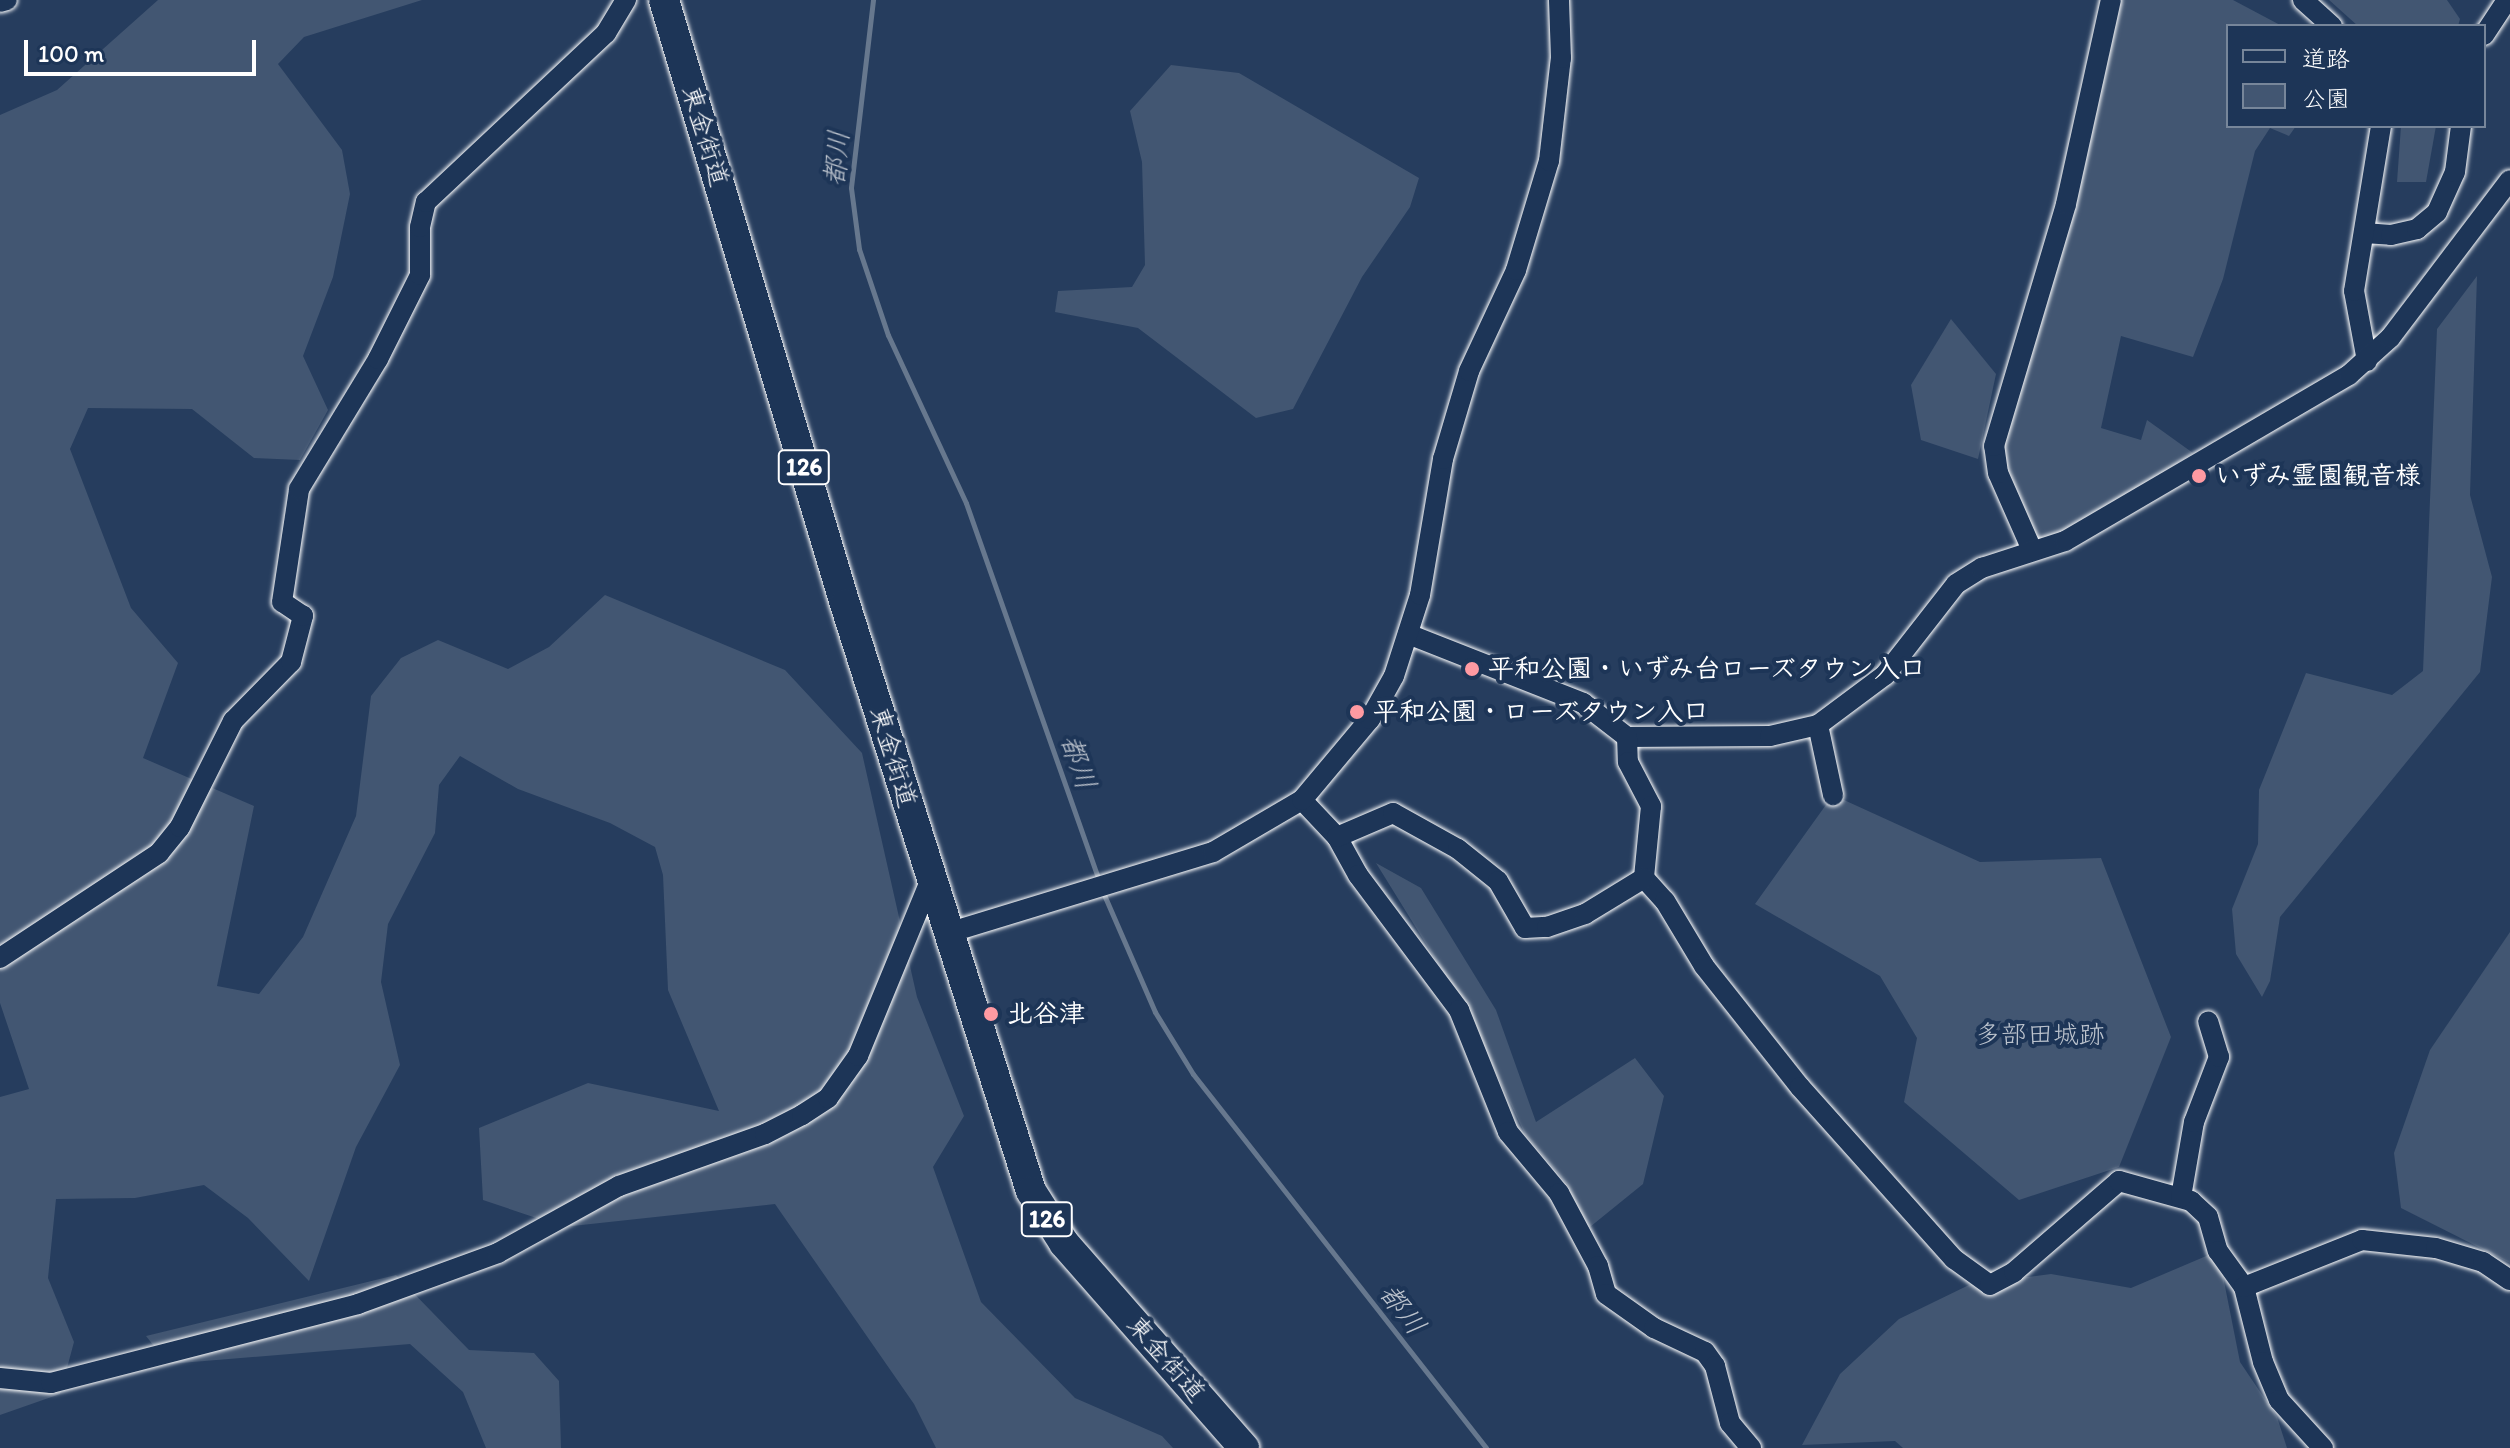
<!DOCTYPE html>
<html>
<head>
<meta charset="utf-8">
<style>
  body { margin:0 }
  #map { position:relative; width:2510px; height:1448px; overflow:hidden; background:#263d5e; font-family:Itim,"Klee One",sans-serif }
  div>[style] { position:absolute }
  .green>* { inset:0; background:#425672 }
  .stream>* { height:5px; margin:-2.5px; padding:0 2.5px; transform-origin:2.5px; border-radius:2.5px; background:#67788e }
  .roads { filter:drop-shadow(0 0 2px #fff) drop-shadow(0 0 2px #fff) }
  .minor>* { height:20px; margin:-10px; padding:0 10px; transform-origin:10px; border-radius:10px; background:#1d3557 }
  .highway>* { height:30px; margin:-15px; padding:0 15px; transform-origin:15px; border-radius:15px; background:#1d3557 }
  .dots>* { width:22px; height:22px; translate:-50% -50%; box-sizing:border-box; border:4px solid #1d3557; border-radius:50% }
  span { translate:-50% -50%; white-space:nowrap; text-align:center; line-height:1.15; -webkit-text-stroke:8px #1d3557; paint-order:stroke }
  .shield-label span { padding:2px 6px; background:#1d3557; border:2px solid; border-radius:6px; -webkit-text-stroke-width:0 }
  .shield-label { font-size:24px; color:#fff; font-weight:700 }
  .street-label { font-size:26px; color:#fff }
  .poi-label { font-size:26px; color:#fff; font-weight:700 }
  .left { translate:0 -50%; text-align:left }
  .park-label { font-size:26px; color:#bdc4ce }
  .water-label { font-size:28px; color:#bbc2cc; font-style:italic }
  .legend { position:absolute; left:2226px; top:24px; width:260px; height:104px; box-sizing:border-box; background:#1d3557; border:2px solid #77869a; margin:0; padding:10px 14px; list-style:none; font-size:24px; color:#fff }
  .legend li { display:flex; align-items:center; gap:16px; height:40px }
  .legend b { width:40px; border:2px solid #77869a }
  .scale { position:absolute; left:24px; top:40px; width:232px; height:36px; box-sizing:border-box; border:4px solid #fff; border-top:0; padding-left:10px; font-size:24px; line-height:28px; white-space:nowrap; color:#fff; -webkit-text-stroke:6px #1d3557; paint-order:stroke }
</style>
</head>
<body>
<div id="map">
  <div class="green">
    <div style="clip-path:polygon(158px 0,422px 0,304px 37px,278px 64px,342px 150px,350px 194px,333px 277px,303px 356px,328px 410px,300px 460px,254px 458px,192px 409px,88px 408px,70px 449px,131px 608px,178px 663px,143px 758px,254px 806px,217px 986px,259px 994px,303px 937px,356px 816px,371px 696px,401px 658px,438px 640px,508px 669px,549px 647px,605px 595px,785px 670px,862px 753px,917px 997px,964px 1116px,933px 1167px,981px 1302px,1075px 1398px,1162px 1436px,1173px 1448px,936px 1448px,914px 1404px,775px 1204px,563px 1227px,483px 1200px,479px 1128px,588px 1083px,719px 1111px,668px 990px,663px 875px,655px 847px,610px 823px,518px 789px,460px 756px,439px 785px,435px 833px,388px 924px,381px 982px,400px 1065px,356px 1147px,309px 1281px,248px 1218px,204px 1185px,135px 1198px,56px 1199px,48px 1278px,74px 1342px,60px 1394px,0 1415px,0 1097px,29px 1089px,0 1003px,0 115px,57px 90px)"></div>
    <div style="clip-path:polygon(2118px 0,2233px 0,2282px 26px,2228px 26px,2228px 126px,2296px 126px,2289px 136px,2270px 128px,2255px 151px,2223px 279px,2193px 357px,2121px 336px,2101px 428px,2141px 440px,2147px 420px,2193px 453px,2086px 522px,2036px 543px,2008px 484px,2001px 443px)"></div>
    <div style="clip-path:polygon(2329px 0,2447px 0,2460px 19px,2458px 26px,2358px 26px)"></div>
    <div style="clip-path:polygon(1171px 65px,1239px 73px,1419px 178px,1410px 207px,1362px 277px,1293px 409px,1256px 418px,1138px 328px,1055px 312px,1058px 291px,1132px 287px,1145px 265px,1142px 162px,1130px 111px)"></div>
    <div style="clip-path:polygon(2401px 126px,2436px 126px,2426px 182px,2397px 182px)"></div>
    <div style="clip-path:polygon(2477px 276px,2470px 495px,2492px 577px,2480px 672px,2280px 917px,2270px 981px,2262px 997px,2236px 954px,2232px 909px,2258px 844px,2259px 790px,2306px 673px,2392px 695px,2423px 671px,2437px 329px)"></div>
    <div style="clip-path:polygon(1951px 319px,1996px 374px,1978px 459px,1921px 440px,1911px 385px)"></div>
    <div style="clip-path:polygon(1833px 795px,1980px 862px,2101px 858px,2171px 1037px,2119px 1167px,2019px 1200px,1904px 1102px,1917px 1038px,1880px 976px,1755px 904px)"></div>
    <div style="clip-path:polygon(1376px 863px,1421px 888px,1496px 1010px,1536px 1122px,1635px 1058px,1664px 1096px,1643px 1184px,1585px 1231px,1567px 1184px,1525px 1134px,1465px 1007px)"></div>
    <div style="clip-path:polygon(2510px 932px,2510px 1263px,2401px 1208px,2394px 1153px,2430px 1050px)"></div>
    <div style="clip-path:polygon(2218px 1251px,2240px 1362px,2277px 1417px,2287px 1448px,1903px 1448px,1895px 1441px,1802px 1445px,1840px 1374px,1899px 1319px,1971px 1284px,2051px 1274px,2131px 1288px)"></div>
    <div style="clip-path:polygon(396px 1275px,469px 1350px,534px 1353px,559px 1381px,561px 1448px,486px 1448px,463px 1392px,410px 1344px,168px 1364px,146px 1336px)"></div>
  </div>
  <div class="stream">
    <div style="left:873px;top:0;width:189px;rotate:96.7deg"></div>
    <div style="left:851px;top:188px;width:62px;rotate:82.5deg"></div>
    <div style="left:859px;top:249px;width:91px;rotate:71.4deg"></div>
    <div style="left:888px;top:335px;width:185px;rotate:65.1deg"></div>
    <div style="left:966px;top:503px;width:400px;rotate:70.6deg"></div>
    <div style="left:1102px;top:890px;width:133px;rotate:66.5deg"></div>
    <div style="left:1155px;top:1012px;width:73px;rotate:58.5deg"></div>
    <div style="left:1193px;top:1074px;width:475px;rotate:51.9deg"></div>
  </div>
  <div class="roads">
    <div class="minor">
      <div style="left:2303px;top:0;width:39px;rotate:42deg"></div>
      <div style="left:0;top:2px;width:7px;rotate:-16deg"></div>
      <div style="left:2484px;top:35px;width:42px;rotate:-56.7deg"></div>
      <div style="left:2364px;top:233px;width:27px;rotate:4deg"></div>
      <div style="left:2391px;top:235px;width:27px;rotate:-13deg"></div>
      <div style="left:2417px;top:229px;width:26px;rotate:-40deg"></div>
      <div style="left:2437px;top:212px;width:44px;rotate:-65.8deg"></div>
      <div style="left:2455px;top:172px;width:46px;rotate:-82.6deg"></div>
      <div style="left:2367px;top:361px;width:71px;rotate:-100.5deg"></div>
      <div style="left:2354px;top:291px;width:167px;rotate:-80.7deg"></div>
      <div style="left:2032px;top:550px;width:84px;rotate:-113.8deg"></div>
      <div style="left:1998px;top:473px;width:27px;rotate:-98deg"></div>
      <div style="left:1994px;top:446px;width:252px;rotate:-73.4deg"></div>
      <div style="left:2066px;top:204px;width:209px;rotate:-77.6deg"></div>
      <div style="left:1408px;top:634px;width:188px;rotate:21.5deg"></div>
      <div style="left:1583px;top:703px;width:56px;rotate:37.7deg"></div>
      <div style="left:1627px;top:737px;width:143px;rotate:-0.4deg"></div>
      <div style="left:1770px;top:736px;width:49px;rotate:-12.9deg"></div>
      <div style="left:1818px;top:725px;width:84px;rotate:-36.7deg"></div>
      <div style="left:1885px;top:675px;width:115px;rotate:-52deg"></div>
      <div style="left:1956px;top:584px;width:31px;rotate:-32deg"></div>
      <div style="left:1982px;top:568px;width:87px;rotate:-18deg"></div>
      <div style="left:2065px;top:541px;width:329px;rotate:-30.3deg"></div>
      <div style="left:2349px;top:375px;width:55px;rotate:-42.1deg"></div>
      <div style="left:2390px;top:338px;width:198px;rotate:-52.8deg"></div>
      <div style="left:1818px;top:725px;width:72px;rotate:77.9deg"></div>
      <div style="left:1627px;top:737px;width:25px;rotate:88deg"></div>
      <div style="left:1628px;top:762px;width:50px;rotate:62.4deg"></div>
      <div style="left:1651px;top:806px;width:72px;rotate:95.6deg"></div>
      <div style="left:1644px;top:878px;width:31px;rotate:48deg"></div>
      <div style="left:1665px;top:901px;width:76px;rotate:59deg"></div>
      <div style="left:1704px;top:966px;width:154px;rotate:51.6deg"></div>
      <div style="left:1800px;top:1087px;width:231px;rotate:48.2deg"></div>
      <div style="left:1954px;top:1259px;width:44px;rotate:35.8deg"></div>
      <div style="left:1990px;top:1285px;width:27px;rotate:-28deg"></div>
      <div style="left:2014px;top:1272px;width:139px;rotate:-40.9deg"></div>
      <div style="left:2119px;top:1181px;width:75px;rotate:15.5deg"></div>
      <div style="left:2191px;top:1201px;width:23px;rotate:43deg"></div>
      <div style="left:2208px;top:1217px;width:35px;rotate:74deg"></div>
      <div style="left:2218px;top:1251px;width:44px;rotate:54.2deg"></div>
      <div style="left:2244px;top:1287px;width:77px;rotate:75.8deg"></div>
      <div style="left:2263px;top:1362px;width:41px;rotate:67.2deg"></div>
      <div style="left:2279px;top:1400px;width:65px;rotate:47.5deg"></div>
      <div style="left:1302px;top:800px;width:51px;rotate:46.6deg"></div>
      <div style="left:1337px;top:837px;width:43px;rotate:61.1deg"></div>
      <div style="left:1358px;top:875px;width:169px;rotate:53.2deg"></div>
      <div style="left:1459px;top:1010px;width:131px;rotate:68.1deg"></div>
      <div style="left:1508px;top:1132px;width:80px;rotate:50.1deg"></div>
      <div style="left:1559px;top:1193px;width:83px;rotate:61.9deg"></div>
      <div style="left:1598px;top:1266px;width:29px;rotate:74deg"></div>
      <div style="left:1606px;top:1294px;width:59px;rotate:35.3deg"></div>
      <div style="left:1654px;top:1328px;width:56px;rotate:25.2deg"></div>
      <div style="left:1705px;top:1352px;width:17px;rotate:54deg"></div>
      <div style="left:1715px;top:1366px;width:59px;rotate:75.3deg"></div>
      <div style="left:1730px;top:1423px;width:33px;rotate:50deg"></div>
      <div style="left:1337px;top:837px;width:61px;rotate:-23.2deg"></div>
      <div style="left:1393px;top:813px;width:74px;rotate:29deg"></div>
      <div style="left:1458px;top:849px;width:51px;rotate:38.7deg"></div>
      <div style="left:1498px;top:881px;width:54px;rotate:60.1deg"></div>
      <div style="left:1525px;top:928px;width:22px;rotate:-3deg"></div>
      <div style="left:1547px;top:927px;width:40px;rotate:-18.9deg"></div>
      <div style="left:1585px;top:914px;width:69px;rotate:-31.4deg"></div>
      <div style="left:948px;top:933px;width:277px;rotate:-17deg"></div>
      <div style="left:1213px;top:852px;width:103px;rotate:-30.3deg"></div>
      <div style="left:1302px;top:800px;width:106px;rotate:-50deg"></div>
      <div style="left:1370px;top:719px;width:49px;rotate:-60.8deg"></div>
      <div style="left:1394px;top:676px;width:85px;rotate:-72.2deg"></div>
      <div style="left:1420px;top:595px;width:138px;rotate:-80.4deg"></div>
      <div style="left:1443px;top:459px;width:92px;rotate:-73.5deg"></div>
      <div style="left:1469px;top:371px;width:111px;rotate:-65deg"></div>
      <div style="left:1516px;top:270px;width:114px;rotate:-73.2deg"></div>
      <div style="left:1549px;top:161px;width:104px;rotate:-83.4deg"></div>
      <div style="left:1561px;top:58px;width:58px;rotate:-92deg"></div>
      <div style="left:0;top:958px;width:191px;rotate:-33.4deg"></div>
      <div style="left:159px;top:853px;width:33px;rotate:-51deg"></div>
      <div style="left:180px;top:827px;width:119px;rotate:-63.4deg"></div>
      <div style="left:233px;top:721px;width:83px;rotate:-45.5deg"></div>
      <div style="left:291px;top:662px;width:48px;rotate:-75.4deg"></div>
      <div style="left:303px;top:616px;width:25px;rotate:-146deg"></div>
      <div style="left:282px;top:602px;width:114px;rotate:-81.4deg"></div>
      <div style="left:299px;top:489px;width:152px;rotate:-58.7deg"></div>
      <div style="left:378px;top:359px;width:94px;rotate:-63.4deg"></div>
      <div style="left:420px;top:275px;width:48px;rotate:-90deg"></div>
      <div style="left:420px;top:227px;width:26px;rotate:-77deg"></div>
      <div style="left:426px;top:202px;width:247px;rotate:-43.2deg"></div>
      <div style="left:606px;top:33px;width:39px;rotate:-59deg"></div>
      <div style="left:2181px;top:1197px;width:76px;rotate:-80.2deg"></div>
      <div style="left:2194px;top:1122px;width:70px;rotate:-69deg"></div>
      <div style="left:2219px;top:1057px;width:37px;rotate:-107deg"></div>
      <div style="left:2244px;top:1287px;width:127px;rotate:-21.7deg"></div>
      <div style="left:2362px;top:1240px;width:74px;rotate:6.2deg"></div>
      <div style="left:2436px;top:1248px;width:49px;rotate:16.6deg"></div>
      <div style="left:2483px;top:1262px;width:32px;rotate:34deg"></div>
      <div style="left:0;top:1378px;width:51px;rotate:5.6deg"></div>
      <div style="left:51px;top:1383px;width:317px;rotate:-14.4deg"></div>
      <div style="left:358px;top:1304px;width:149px;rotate:-20deg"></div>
      <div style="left:498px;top:1253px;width:138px;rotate:-29deg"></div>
      <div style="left:619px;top:1186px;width:155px;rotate:-19.6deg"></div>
      <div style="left:765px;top:1134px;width:42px;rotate:-27.2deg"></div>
      <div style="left:802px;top:1115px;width:31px;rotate:-33deg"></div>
      <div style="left:828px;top:1098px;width:52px;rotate:-54.5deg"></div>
      <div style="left:858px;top:1056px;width:191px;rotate:-67.6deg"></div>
    </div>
    <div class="highway">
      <div style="left:664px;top:0;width:631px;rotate:73.32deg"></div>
      <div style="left:845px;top:604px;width:616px;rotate:72.42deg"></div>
      <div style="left:1031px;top:1191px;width:62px;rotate:57.6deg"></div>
      <div style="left:1064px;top:1243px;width:273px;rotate:48.7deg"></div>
    </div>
  </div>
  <div class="dots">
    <div style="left:2199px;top:476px;background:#ff9aa2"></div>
    <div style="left:1472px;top:669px;background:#ff9aa2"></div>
    <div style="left:1357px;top:712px;background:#ff9aa2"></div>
    <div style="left:991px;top:1014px;background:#ff9aa2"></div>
  </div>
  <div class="shield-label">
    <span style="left:804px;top:467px">126</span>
    <span style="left:1047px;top:1219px">126</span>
  </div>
  <div class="street-label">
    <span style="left:705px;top:136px;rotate:73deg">東金街道</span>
    <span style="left:893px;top:757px;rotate:73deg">東金街道</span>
    <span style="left:1166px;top:1359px;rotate:49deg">東金街道</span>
  </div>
  <div class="poi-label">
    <span class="left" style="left:2215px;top:476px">いずみ霊園観音様</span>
    <span class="left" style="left:1488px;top:669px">平和公園・いずみ台ローズタウン入口</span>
    <span class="left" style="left:1373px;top:712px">平和公園・ローズタウン入口</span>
    <span class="left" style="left:1007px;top:1014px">北谷津</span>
  </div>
  <div class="park-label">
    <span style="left:2040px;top:1035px">多部田城跡</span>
  </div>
  <div class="water-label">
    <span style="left:836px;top:158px;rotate:-85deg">都川</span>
    <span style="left:1079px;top:762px;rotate:71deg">都川</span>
    <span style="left:1403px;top:1309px;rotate:52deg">都川</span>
  </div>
  <ul class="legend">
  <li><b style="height:10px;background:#1d3557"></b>道路</li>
  <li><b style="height:22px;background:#425672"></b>公園</li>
  </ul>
  <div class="scale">100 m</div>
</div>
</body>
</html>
